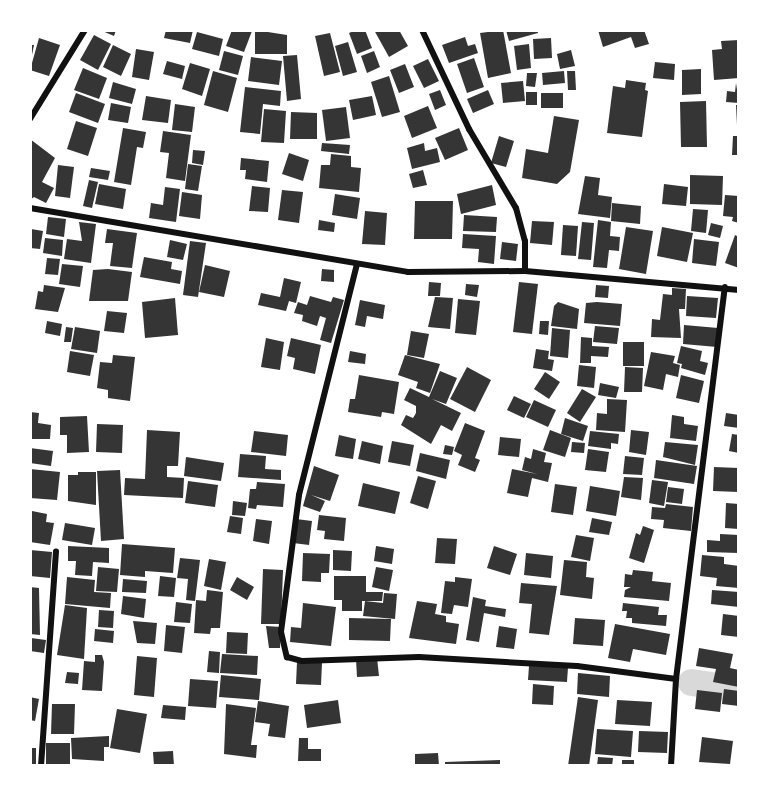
<!DOCTYPE html>
<html>
<head>
<meta charset="utf-8">
<style>
  body { margin:0 }
  #map { position:relative; width:769px; height:796px; overflow:hidden; background:#fff; font-family:"Open Sans",sans-serif }
  div>[style] { position:absolute }
  .river>* { height:27px; margin:-13.5px; padding:0 13.5px; transform-origin:13.5px; border-radius:13.5px; background:#d9d9d9 }
  .building>* { inset:0; background:#353535 }
  .minor>* { height:6px; margin:-3px; padding:0 3px; transform-origin:3px; border-radius:3px; background:#111 }
  span { translate:-50% -50%; white-space:nowrap; text-align:center; line-height:1.15; -webkit-text-stroke:4.5px #fff; paint-order:stroke }
  .frame { position:absolute; inset:0; border:32px solid #fff; pointer-events:none }
</style>
</head>
<body>
<div id="map">
  <div class="river">
    <div style="left:691px;top:682px;width:49px;rotate:8.3deg"></div>
  </div>
  <div class="building">
    <div style="clip-path:polygon(100px 30px,116px 30px,114px 36px)"></div>
    <div style="clip-path:polygon(166px 30px,193px 30px,190px 43px,164px 38px)"></div>
    <div style="clip-path:polygon(232px 30px,252px 31px,244px 52px,226px 46px)"></div>
    <div style="clip-path:polygon(255px 30px,287px 35px,287px 54px,255px 54px)"></div>
    <div style="clip-path:polygon(356px 30px,365px 30px,372px 48px,357px 54px,349px 33px)"></div>
    <div style="clip-path:polygon(374px 30px,399px 30px,408px 46px,389px 57px)"></div>
    <div style="clip-path:polygon(503px 30px,511px 73px,488px 78px,480px 33px)"></div>
    <div style="clip-path:polygon(506px 30px,537px 30px,538px 33px,509px 41px)"></div>
    <div style="clip-path:polygon(598px 30px,644px 30px,649px 44px,635px 48px,631px 37px,603px 47px)"></div>
    <div style="clip-path:polygon(197px 32px,223px 39px,219px 56px,192px 49px)"></div>
    <div style="clip-path:polygon(330px 33px,340px 72px,324px 76px,315px 36px)"></div>
    <div style="clip-path:polygon(94px 35px,111px 44px,98px 70px,80px 60px)"></div>
    <div style="clip-path:polygon(465px 37px,468px 46px,475px 44px,478px 53px,449px 63px,442px 45px)"></div>
    <div style="clip-path:polygon(39px 38px,60px 45px,49px 76px,30px 70px)"></div>
    <div style="clip-path:polygon(551px 38px,552px 58px,534px 59px,533px 39px)"></div>
    <div style="clip-path:polygon(739px 40px,739px 78px,714px 80px,712px 50px,722px 49px,721px 41px)"></div>
    <div style="clip-path:polygon(348px 42px,357px 72px,343px 76px,335px 46px)"></div>
    <div style="clip-path:polygon(529px 44px,531px 68px,517px 70px,514px 46px)"></div>
    <div style="clip-path:polygon(30px 45px,34px 45px,31px 60px,30px 60px)"></div>
    <div style="clip-path:polygon(113px 45px,131px 54px,121px 76px,103px 67px)"></div>
    <div style="clip-path:polygon(136px 49px,154px 52px,149px 80px,132px 77px)"></div>
    <div style="clip-path:polygon(571px 50px,575px 66px,560px 69px,557px 54px)"></div>
    <div style="clip-path:polygon(224px 51px,243px 56px,238px 75px,219px 70px)"></div>
    <div style="clip-path:polygon(374px 51px,380px 67px,367px 73px,361px 56px)"></div>
    <div style="clip-path:polygon(297px 55px,301px 99px,287px 101px,283px 56px)"></div>
    <div style="clip-path:polygon(251px 57px,282px 61px,279px 85px,248px 81px)"></div>
    <div style="clip-path:polygon(474px 58px,484px 87px,467px 93px,457px 64px)"></div>
    <div style="clip-path:polygon(428px 59px,439px 81px,424px 88px,413px 66px)"></div>
    <div style="clip-path:polygon(167px 61px,185px 66px,182px 79px,163px 74px)"></div>
    <div style="clip-path:polygon(655px 62px,675px 64px,674px 80px,653px 78px)"></div>
    <div style="clip-path:polygon(190px 63px,210px 69px,202px 96px,182px 89px)"></div>
    <div style="clip-path:polygon(405px 64px,414px 87px,399px 93px,390px 70px)"></div>
    <div style="clip-path:polygon(83px 68px,107px 78px,99px 99px,74px 90px)"></div>
    <div style="clip-path:polygon(701px 69px,701px 94px,682px 95px,682px 70px)"></div>
    <div style="clip-path:polygon(213px 71px,237px 78px,228px 112px,204px 105px)"></div>
    <div style="clip-path:polygon(564px 71px,565px 83px,543px 85px,542px 73px)"></div>
    <div style="clip-path:polygon(567px 71px,575px 71px,576px 90px,568px 90px)"></div>
    <div style="clip-path:polygon(527px 73px,537px 73px,535px 87px,526px 86px)"></div>
    <div style="clip-path:polygon(389px 76px,400px 112px,382px 117px,371px 82px)"></div>
    <div style="clip-path:polygon(626px 80px,646px 83px,645px 90px,648px 91px,642px 137px,607px 133px,613px 86px,625px 88px)"></div>
    <div style="clip-path:polygon(523px 81px,525px 101px,503px 103px,501px 83px)"></div>
    <div style="clip-path:polygon(113px 82px,136px 89px,132px 104px,109px 98px)"></div>
    <div style="clip-path:polygon(736px 83px,739px 103px,726px 102px,727px 91px,735px 92px)"></div>
    <div style="clip-path:polygon(245px 87px,281px 91px,280px 106px,263px 104px,260px 134px,240px 132px)"></div>
    <div style="clip-path:polygon(440px 90px,446px 105px,435px 110px,429px 94px)"></div>
    <div style="clip-path:polygon(488px 90px,494px 104px,473px 113px,467px 99px)"></div>
    <div style="clip-path:polygon(526px 92px,537px 92px,537px 105px,526px 105px)"></div>
    <div style="clip-path:polygon(76px 93px,105px 104px,98px 123px,69px 112px)"></div>
    <div style="clip-path:polygon(541px 93px,563px 93px,563px 108px,541px 108px)"></div>
    <div style="clip-path:polygon(146px 96px,171px 100px,168px 123px,142px 120px)"></div>
    <div style="clip-path:polygon(372px 96px,376px 115px,353px 120px,349px 100px)"></div>
    <div style="clip-path:polygon(706px 101px,707px 147px,681px 147px,680px 102px)"></div>
    <div style="clip-path:polygon(111px 103px,131px 107px,128px 123px,108px 120px)"></div>
    <div style="clip-path:polygon(175px 104px,195px 107px,192px 132px,172px 130px)"></div>
    <div style="clip-path:polygon(736px 105px,739px 105px,739px 125px,737px 125px)"></div>
    <div style="clip-path:polygon(428px 106px,437px 128px,412px 138px,404px 116px)"></div>
    <div style="clip-path:polygon(346px 107px,350px 138px,326px 141px,322px 110px)"></div>
    <div style="clip-path:polygon(264px 109px,286px 111px,284px 143px,261px 142px)"></div>
    <div style="clip-path:polygon(291px 112px,317px 113px,317px 139px,290px 139px)"></div>
    <div style="clip-path:polygon(554px 116px,579px 120px,570px 172px,557px 184px,522px 178px,526px 149px,548px 153px)"></div>
    <div style="clip-path:polygon(76px 121px,97px 128px,88px 156px,67px 149px)"></div>
    <div style="clip-path:polygon(123px 128px,146px 132px,143px 148px,137px 147px,131px 185px,114px 182px)"></div>
    <div style="clip-path:polygon(459px 128px,468px 150px,445px 160px,435px 138px)"></div>
    <div style="clip-path:polygon(163px 131px,191px 135px,185px 181px,166px 178px,169px 153px,160px 152px)"></div>
    <div style="clip-path:polygon(499px 136px,514px 141px,506px 167px,491px 163px)"></div>
    <div style="clip-path:polygon(733px 136px,739px 136px,739px 155px,732px 155px)"></div>
    <div style="clip-path:polygon(30px 139px,55px 158px,42px 182px,54px 188px,46px 203px,34px 197px,30px 200px)"></div>
    <div style="clip-path:polygon(322px 143px,350px 145px,349px 154px,321px 151px)"></div>
    <div style="clip-path:polygon(424px 143px,425px 151px,437px 148px,440px 162px,412px 169px,407px 148px)"></div>
    <div style="clip-path:polygon(193px 150px,205px 151px,203px 165px,192px 163px)"></div>
    <div style="clip-path:polygon(289px 153px,309px 160px,303px 181px,282px 174px)"></div>
    <div style="clip-path:polygon(331px 154px,351px 156px,351px 167px,361px 168px,359px 192px,319px 188px,321px 165px,330px 165px)"></div>
    <div style="clip-path:polygon(241px 158px,269px 161px,267px 182px,245px 179px,246px 170px,240px 170px)"></div>
    <div style="clip-path:polygon(188px 164px,202px 166px,198px 191px,185px 189px)"></div>
    <div style="clip-path:polygon(58px 165px,74px 167px,70px 198px,55px 196px)"></div>
    <div style="clip-path:polygon(91px 168px,110px 171px,108px 180px,89px 177px)"></div>
    <div style="clip-path:polygon(423px 170px,427px 185px,413px 188px,409px 174px)"></div>
    <div style="clip-path:polygon(690px 175px,723px 176px,722px 205px,690px 204px)"></div>
    <div style="clip-path:polygon(585px 176px,600px 178px,598px 195px,612px 197px,610px 218px,578px 214px)"></div>
    <div style="clip-path:polygon(89px 180px,98px 182px,92px 208px,83px 206px)"></div>
    <div style="clip-path:polygon(99px 184px,126px 189px,123px 209px,95px 204px)"></div>
    <div style="clip-path:polygon(664px 184px,688px 187px,686px 206px,662px 204px)"></div>
    <div style="clip-path:polygon(492px 185px,496px 205px,461px 214px,457px 194px)"></div>
    <div style="clip-path:polygon(252px 186px,270px 188px,268px 212px,249px 211px)"></div>
    <div style="clip-path:polygon(165px 187px,180px 189px,176px 222px,149px 218px,151px 203px,163px 205px)"></div>
    <div style="clip-path:polygon(282px 190px,303px 192px,299px 223px,278px 220px)"></div>
    <div style="clip-path:polygon(182px 192px,202px 195px,200px 219px,179px 216px)"></div>
    <div style="clip-path:polygon(335px 194px,360px 198px,357px 219px,332px 215px)"></div>
    <div style="clip-path:polygon(725px 195px,739px 196px,739px 223px,732px 221px,733px 217px,723px 216px)"></div>
    <div style="clip-path:polygon(415px 201px,453px 201px,452px 239px,414px 239px)"></div>
    <div style="clip-path:polygon(612px 203px,641px 206px,640px 224px,611px 221px)"></div>
    <div style="clip-path:polygon(693px 209px,708px 210px,706px 233px,691px 231px)"></div>
    <div style="clip-path:polygon(365px 211px,387px 213px,385px 245px,362px 244px)"></div>
    <div style="clip-path:polygon(464px 215px,497px 217px,496px 232px,463px 231px)"></div>
    <div style="clip-path:polygon(48px 217px,66px 219px,64px 237px,46px 234px)"></div>
    <div style="clip-path:polygon(319px 220px,335px 223px,334px 232px,318px 230px)"></div>
    <div style="clip-path:polygon(598px 220px,611px 222px,610px 236px,620px 237px,619px 251px,609px 250px,607px 268px,593px 267px)"></div>
    <div style="clip-path:polygon(532px 221px,554px 222px,552px 245px,530px 243px)"></div>
    <div style="clip-path:polygon(79px 222px,96px 224px,91px 263px,64px 259px,67px 239px,82px 241px)"></div>
    <div style="clip-path:polygon(582px 222px,594px 223px,591px 260px,578px 259px)"></div>
    <div style="clip-path:polygon(711px 223px,723px 226px,720px 238px,708px 235px)"></div>
    <div style="clip-path:polygon(563px 225px,578px 226px,576px 256px,561px 255px)"></div>
    <div style="clip-path:polygon(626px 227px,653px 231px,646px 274px,619px 269px)"></div>
    <div style="clip-path:polygon(662px 227px,693px 233px,687px 262px,657px 256px)"></div>
    <div style="clip-path:polygon(31px 229px,43px 231px,40px 249px,30px 248px)"></div>
    <div style="clip-path:polygon(107px 229px,137px 233px,132px 268px,110px 266px,113px 243px,105px 243px)"></div>
    <div style="clip-path:polygon(463px 234px,496px 236px,494px 264px,478px 262px,479px 249px,462px 248px)"></div>
    <div style="clip-path:polygon(735px 235px,739px 237px,739px 268px,725px 263px)"></div>
    <div style="clip-path:polygon(45px 238px,63px 240px,62px 256px,43px 253px)"></div>
    <div style="clip-path:polygon(694px 239px,719px 242px,716px 266px,692px 263px)"></div>
    <div style="clip-path:polygon(170px 240px,187px 244px,183px 260px,167px 257px)"></div>
    <div style="clip-path:polygon(190px 241px,206px 243px,198px 297px,183px 295px)"></div>
    <div style="clip-path:polygon(502px 242px,518px 244px,516px 261px,500px 259px)"></div>
    <div style="clip-path:polygon(144px 257px,172px 262px,171px 269px,182px 271px,180px 284px,140px 277px)"></div>
    <div style="clip-path:polygon(47px 258px,60px 259px,58px 275px,45px 274px)"></div>
    <div style="clip-path:polygon(62px 264px,83px 266px,80px 287px,59px 284px)"></div>
    <div style="clip-path:polygon(205px 265px,230px 271px,224px 297px,199px 292px)"></div>
    <div style="clip-path:polygon(108px 269px,132px 272px,128px 301px,89px 301px,93px 270px)"></div>
    <div style="clip-path:polygon(322px 269px,334px 270px,334px 282px,321px 281px)"></div>
    <div style="clip-path:polygon(284px 278px,301px 282px,296px 303px,289px 301px,286px 311px,258px 305px,261px 293px,280px 297px)"></div>
    <div style="clip-path:polygon(429px 282px,441px 283px,440px 296px,428px 296px)"></div>
    <div style="clip-path:polygon(519px 282px,538px 284px,532px 334px,513px 332px)"></div>
    <div style="clip-path:polygon(466px 284px,479px 285px,477px 297px,465px 295px)"></div>
    <div style="clip-path:polygon(44px 285px,65px 288px,58px 312px,35px 309px,38px 291px,43px 292px)"></div>
    <div style="clip-path:polygon(596px 285px,609px 286px,608px 298px,595px 297px)"></div>
    <div style="clip-path:polygon(672px 288px,686px 289px,685px 309px,679px 309px,681px 338px,651px 337px,652px 319px,660px 320px,663px 294px,672px 295px)"></div>
    <div style="clip-path:polygon(310px 296px,331px 302px,333px 297px,344px 300px,331px 343px,320px 340px,326px 318px,320px 316px,317px 326px,302px 321px,303px 315px,294px 313px,298px 302px,307px 305px)"></div>
    <div style="clip-path:polygon(687px 296px,718px 298px,716px 318px,686px 316px)"></div>
    <div style="clip-path:polygon(435px 297px,453px 298px,450px 329px,428px 327px)"></div>
    <div style="clip-path:polygon(175px 298px,178px 335px,145px 338px,142px 302px)"></div>
    <div style="clip-path:polygon(458px 299px,480px 301px,476px 335px,455px 333px)"></div>
    <div style="clip-path:polygon(360px 300px,385px 305px,383px 319px,367px 316px,365px 327px,355px 325px)"></div>
    <div style="clip-path:polygon(558px 302px,579px 309px,577px 329px,551px 326px,554px 306px)"></div>
    <div style="clip-path:polygon(597px 302px,622px 304px,620px 326px,584px 323px,586px 303px)"></div>
    <div style="clip-path:polygon(107px 311px,127px 313px,124px 333px,104px 331px)"></div>
    <div style="clip-path:polygon(47px 321px,62px 324px,60px 336px,45px 333px)"></div>
    <div style="clip-path:polygon(540px 321px,549px 321px,548px 335px,539px 334px)"></div>
    <div style="clip-path:polygon(684px 325px,718px 328px,717px 347px,683px 344px)"></div>
    <div style="clip-path:polygon(595px 326px,619px 328px,617px 344px,593px 342px)"></div>
    <div style="clip-path:polygon(66px 327px,73px 328px,71px 342px,64px 342px)"></div>
    <div style="clip-path:polygon(75px 327px,100px 331px,97px 353px,71px 349px)"></div>
    <div style="clip-path:polygon(552px 328px,570px 330px,568px 358px,550px 356px)"></div>
    <div style="clip-path:polygon(411px 331px,429px 334px,424px 358px,407px 355px)"></div>
    <div style="clip-path:polygon(581px 337px,592px 338px,592px 346px,609px 347px,608px 357px,591px 356px,591px 363px,580px 363px)"></div>
    <div style="clip-path:polygon(266px 338px,284px 342px,280px 370px,261px 367px)"></div>
    <div style="clip-path:polygon(291px 338px,321px 345px,315px 374px,293px 369px,295px 358px,287px 356px)"></div>
    <div style="clip-path:polygon(623px 342px,644px 342px,644px 366px,623px 366px)"></div>
    <div style="clip-path:polygon(681px 346px,702px 351px,700px 361px,708px 363px,705px 375px,681px 368px,682px 364px,677px 363px)"></div>
    <div style="clip-path:polygon(536px 349px,549px 351px,548px 359px,554px 360px,552px 371px,533px 368px)"></div>
    <div style="clip-path:polygon(70px 351px,94px 355px,90px 376px,67px 372px)"></div>
    <div style="clip-path:polygon(350px 351px,366px 354px,365px 364px,348px 362px)"></div>
    <div style="clip-path:polygon(651px 352px,675px 356px,673px 363px,680px 365px,678px 377px,666px 374px,663px 390px,644px 386px)"></div>
    <div style="clip-path:polygon(113px 355px,135px 357px,130px 401px,108px 398px,108px 390px,97px 388px,100px 362px,112px 363px)"></div>
    <div style="clip-path:polygon(405px 355px,440px 364px,430px 393px,416px 388px,418px 382px,398px 375px)"></div>
    <div style="clip-path:polygon(579px 365px,596px 367px,594px 388px,577px 386px)"></div>
    <div style="clip-path:polygon(467px 367px,491px 380px,475px 412px,450px 399px)"></div>
    <div style="clip-path:polygon(625px 367px,643px 368px,642px 392px,624px 392px)"></div>
    <div style="clip-path:polygon(440px 371px,457px 378px,446px 404px,432px 399px,461px 413px,452px 431px,441px 425px,431px 444px,401px 425px,406px 415px,413px 418px,416px 413px,416px 406px,404px 400px,410px 388px,429px 397px)"></div>
    <div style="clip-path:polygon(545px 372px,560px 382px,549px 399px,534px 389px)"></div>
    <div style="clip-path:polygon(359px 375px,399px 382px,394px 414px,382px 412px,381px 417px,348px 412px,350px 399px,355px 399px)"></div>
    <div style="clip-path:polygon(681px 375px,704px 381px,699px 403px,676px 398px)"></div>
    <div style="clip-path:polygon(600px 383px,619px 387px,616px 398px,598px 395px)"></div>
    <div style="clip-path:polygon(582px 389px,596px 397px,580px 422px,567px 413px)"></div>
    <div style="clip-path:polygon(514px 396px,531px 404px,524px 418px,507px 410px)"></div>
    <div style="clip-path:polygon(607px 399px,627px 400px,625px 432px,596px 430px,597px 413px,607px 414px)"></div>
    <div style="clip-path:polygon(534px 400px,556px 410px,548px 427px,526px 417px)"></div>
    <div style="clip-path:polygon(30px 412px,39px 413px,38px 423px,51px 425px,50px 439px,30px 439px)"></div>
    <div style="clip-path:polygon(726px 413px,739px 415px,739px 428px,724px 426px)"></div>
    <div style="clip-path:polygon(672px 415px,684px 417px,684px 424px,698px 426px,696px 441px,670px 438px)"></div>
    <div style="clip-path:polygon(87px 416px,89px 452px,67px 453px,67px 435px,60px 435px,60px 417px)"></div>
    <div style="clip-path:polygon(565px 418px,588px 426px,583px 441px,561px 434px)"></div>
    <div style="clip-path:polygon(465px 423px,485px 431px,475px 458px,480px 460px,475px 472px,458px 465px,462px 455px,454px 451px)"></div>
    <div style="clip-path:polygon(97px 424px,123px 425px,122px 453px,96px 452px)"></div>
    <div style="clip-path:polygon(147px 430px,180px 432px,178px 466px,167px 466px,167px 477px,184px 478px,183px 498px,124px 495px,125px 478px,145px 479px)"></div>
    <div style="clip-path:polygon(550px 430px,571px 438px,565px 457px,543px 450px)"></div>
    <div style="clip-path:polygon(631px 430px,649px 432px,646px 455px,629px 452px)"></div>
    <div style="clip-path:polygon(254px 431px,288px 435px,286px 456px,251px 452px)"></div>
    <div style="clip-path:polygon(590px 431px,619px 434px,618px 444px,611px 443px,611px 449px,588px 446px)"></div>
    <div style="clip-path:polygon(732px 434px,739px 435px,739px 453px,729px 451px)"></div>
    <div style="clip-path:polygon(339px 435px,356px 439px,353px 459px,335px 456px)"></div>
    <div style="clip-path:polygon(500px 437px,521px 439px,519px 457px,498px 455px)"></div>
    <div style="clip-path:polygon(362px 441px,383px 446px,380px 464px,358px 459px)"></div>
    <div style="clip-path:polygon(392px 441px,414px 445px,410px 466px,388px 462px)"></div>
    <div style="clip-path:polygon(572px 442px,585px 443px,584px 453px,571px 452px)"></div>
    <div style="clip-path:polygon(665px 442px,698px 445px,695px 465px,663px 457px)"></div>
    <div style="clip-path:polygon(445px 445px,454px 447px,452px 455px,443px 454px)"></div>
    <div style="clip-path:polygon(30px 448px,53px 451px,51px 466px,30px 463px)"></div>
    <div style="clip-path:polygon(533px 449px,546px 453px,544px 462px,552px 463px,548px 482px,532px 478px,528px 497px,507px 493px,512px 469px,537px 474px,522px 470px,525px 457px,531px 459px)"></div>
    <div style="clip-path:polygon(588px 449px,609px 452px,606px 472px,585px 470px)"></div>
    <div style="clip-path:polygon(420px 453px,450px 460px,446px 479px,416px 471px)"></div>
    <div style="clip-path:polygon(240px 454px,266px 456px,265px 469px,281px 470px,281px 480px,238px 477px)"></div>
    <div style="clip-path:polygon(625px 456px,644px 458px,642px 475px,623px 474px)"></div>
    <div style="clip-path:polygon(186px 457px,224px 463px,221px 481px,184px 476px)"></div>
    <div style="clip-path:polygon(656px 460px,697px 466px,694px 484px,654px 478px)"></div>
    <div style="clip-path:polygon(314px 466px,339px 475px,330px 501px,311px 495px,325px 501px,320px 512px,303px 506px)"></div>
    <div style="clip-path:polygon(714px 467px,739px 468px,739px 492px,713px 491px)"></div>
    <div style="clip-path:polygon(30px 469px,60px 472px,57px 500px,30px 498px)"></div>
    <div style="clip-path:polygon(120px 470px,124px 539px,101px 541px,97px 471px)"></div>
    <div style="clip-path:polygon(78px 472px,96px 472px,96px 505px,68px 501px,68px 475px,78px 475px)"></div>
    <div style="clip-path:polygon(418px 476px,436px 481px,428px 509px,410px 503px)"></div>
    <div style="clip-path:polygon(624px 477px,643px 478px,641px 500px,621px 497px)"></div>
    <div style="clip-path:polygon(652px 480px,668px 482px,664px 506px,649px 503px)"></div>
    <div style="clip-path:polygon(188px 481px,218px 485px,215px 507px,185px 503px)"></div>
    <div style="clip-path:polygon(257px 482px,285px 484px,283px 507px,257px 505px,256px 509px,248px 508px,250px 489px,256px 489px)"></div>
    <div style="clip-path:polygon(363px 483px,400px 492px,395px 514px,358px 506px)"></div>
    <div style="clip-path:polygon(555px 484px,577px 487px,573px 515px,551px 512px)"></div>
    <div style="clip-path:polygon(590px 486px,620px 491px,616px 516px,586px 511px)"></div>
    <div style="clip-path:polygon(668px 487px,684px 489px,682px 504px,666px 502px)"></div>
    <div style="clip-path:polygon(233px 501px,247px 503px,245px 516px,232px 515px)"></div>
    <div style="clip-path:polygon(726px 503px,739px 504px,739px 529px,725px 528px)"></div>
    <div style="clip-path:polygon(666px 504px,693px 507px,691px 531px,663px 528px,664px 520px,651px 519px,652px 507px,665px 508px)"></div>
    <div style="clip-path:polygon(32px 511px,47px 514px,46px 522px,54px 523px,50px 545px,30px 542px)"></div>
    <div style="clip-path:polygon(319px 515px,346px 518px,344px 541px,324px 539px,325px 531px,317px 530px)"></div>
    <div style="clip-path:polygon(230px 516px,243px 518px,241px 534px,227px 532px)"></div>
    <div style="clip-path:polygon(592px 518px,612px 522px,609px 535px,589px 532px)"></div>
    <div style="clip-path:polygon(256px 519px,272px 521px,269px 544px,253px 541px)"></div>
    <div style="clip-path:polygon(296px 519px,312px 521px,309px 545px,293px 543px)"></div>
    <div style="clip-path:polygon(65px 523px,95px 528px,92px 545px,62px 540px)"></div>
    <div style="clip-path:polygon(643px 526px,654px 530px,644px 563px,629px 558px,636px 533px,640px 535px)"></div>
    <div style="clip-path:polygon(720px 534px,739px 535px,739px 553px,707px 552px,707px 540px,720px 541px)"></div>
    <div style="clip-path:polygon(576px 535px,594px 538px,590px 561px,571px 557px)"></div>
    <div style="clip-path:polygon(437px 538px,457px 539px,455px 564px,435px 563px)"></div>
    <div style="clip-path:polygon(122px 544px,175px 548px,173px 573px,145px 571px,145px 577px,120px 575px)"></div>
    <div style="clip-path:polygon(68px 546px,109px 548px,109px 563px,93px 562px,92px 576px,75px 575px,76px 561px,68px 561px)"></div>
    <div style="clip-path:polygon(376px 546px,394px 549px,392px 564px,374px 561px)"></div>
    <div style="clip-path:polygon(494px 546px,517px 554px,510px 575px,487px 568px)"></div>
    <div style="clip-path:polygon(30px 550px,52px 552px,50px 578px,30px 576px)"></div>
    <div style="clip-path:polygon(333px 550px,352px 551px,351px 571px,333px 570px)"></div>
    <div style="clip-path:polygon(303px 553px,330px 554px,329px 573px,321px 573px,321px 582px,302px 581px)"></div>
    <div style="clip-path:polygon(526px 553px,553px 556px,551px 578px,524px 575px)"></div>
    <div style="clip-path:polygon(702px 555px,724px 557px,724px 564px,739px 566px,739px 588px,716px 586px,717px 578px,700px 576px)"></div>
    <div style="clip-path:polygon(180px 558px,200px 560px,195px 601px,186px 600px,188px 579px,177px 578px)"></div>
    <div style="clip-path:polygon(209px 559px,226px 562px,221px 590px,204px 586px)"></div>
    <div style="clip-path:polygon(564px 560px,587px 562px,586px 577px,594px 578px,592px 599px,560px 595px)"></div>
    <div style="clip-path:polygon(98px 567px,119px 569px,117px 592px,96px 591px)"></div>
    <div style="clip-path:polygon(376px 567px,393px 570px,389px 591px,372px 587px)"></div>
    <div style="clip-path:polygon(263px 569px,283px 570px,281px 624px,261px 624px)"></div>
    <div style="clip-path:polygon(633px 570px,653px 572px,652px 581px,671px 583px,669px 601px,624px 597px,625px 590px,631px 587px,624px 587px,625px 574px,632px 575px)"></div>
    <div style="clip-path:polygon(160px 576px,176px 578px,174px 597px,158px 596px)"></div>
    <div style="clip-path:polygon(334px 576px,366px 576px,366px 592px,383px 592px,382px 601px,362px 601px,362px 611px,342px 611px,342px 600px,334px 600px)"></div>
    <div style="clip-path:polygon(67px 577px,95px 580px,94px 592px,111px 593px,110px 608px,65px 604px)"></div>
    <div style="clip-path:polygon(237px 577px,254px 587px,247px 600px,230px 590px)"></div>
    <div style="clip-path:polygon(455px 577px,472px 579px,468px 607px,454px 605px,452px 614px,441px 613px,445px 581px,455px 582px)"></div>
    <div style="clip-path:polygon(123px 579px,147px 581px,146px 593px,122px 592px)"></div>
    <div style="clip-path:polygon(521px 583px,557px 586px,549px 635px,529px 633px,532px 604px,519px 603px)"></div>
    <div style="clip-path:polygon(30px 587px,39px 588px,40px 635px,30px 634px)"></div>
    <div style="clip-path:polygon(207px 590px,223px 592px,220px 628px,211px 628px,210px 634px,194px 633px,196px 600px,206px 601px)"></div>
    <div style="clip-path:polygon(712px 590px,739px 592px,739px 607px,711px 604px)"></div>
    <div style="clip-path:polygon(384px 593px,397px 594px,395px 619px,363px 616px,365px 601px,383px 603px)"></div>
    <div style="clip-path:polygon(123px 596px,146px 599px,144px 618px,121px 614px)"></div>
    <div style="clip-path:polygon(473px 597px,486px 600px,485px 606px,506px 609px,505px 617px,484px 613px,479px 642px,466px 640px)"></div>
    <div style="clip-path:polygon(417px 601px,437px 604px,435px 614px,446px 616px,446px 622px,459px 624px,456px 644px,409px 638px)"></div>
    <div style="clip-path:polygon(176px 602px,192px 604px,190px 623px,174px 622px)"></div>
    <div style="clip-path:polygon(303px 603px,336px 607px,331px 646px,290px 642px,291px 627px,301px 628px)"></div>
    <div style="clip-path:polygon(623px 603px,659px 607px,658px 615px,667px 615px,666px 626px,632px 623px,632px 618px,626px 618px,627px 611px,622px 611px)"></div>
    <div style="clip-path:polygon(65px 605px,87px 608px,84px 659px,57px 655px)"></div>
    <div style="clip-path:polygon(99px 610px,114px 611px,113px 628px,98px 627px)"></div>
    <div style="clip-path:polygon(723px 614px,739px 616px,739px 637px,721px 635px)"></div>
    <div style="clip-path:polygon(349px 618px,391px 619px,390px 641px,349px 640px)"></div>
    <div style="clip-path:polygon(575px 618px,605px 620px,603px 646px,573px 644px)"></div>
    <div style="clip-path:polygon(133px 621px,157px 623px,155px 644px,137px 643px)"></div>
    <div style="clip-path:polygon(615px 624px,670px 634px,666px 655px,633px 649px,630px 662px,608px 658px)"></div>
    <div style="clip-path:polygon(166px 625px,185px 627px,182px 653px,164px 651px)"></div>
    <div style="clip-path:polygon(266px 626px,281px 627px,280px 648px,269px 648px)"></div>
    <div style="clip-path:polygon(499px 626px,517px 629px,514px 649px,496px 647px)"></div>
    <div style="clip-path:polygon(95px 629px,114px 631px,113px 643px,94px 641px)"></div>
    <div style="clip-path:polygon(227px 632px,248px 633px,247px 654px,226px 653px)"></div>
    <div style="clip-path:polygon(31px 638px,46px 640px,44px 653px,30px 651px)"></div>
    <div style="clip-path:polygon(699px 648px,733px 654px,730px 668px,739px 670px,739px 687px,713px 682px,716px 669px,696px 666px)"></div>
    <div style="clip-path:polygon(209px 651px,220px 652px,219px 673px,207px 672px)"></div>
    <div style="clip-path:polygon(222px 654px,258px 656px,257px 675px,220px 673px)"></div>
    <div style="clip-path:polygon(95px 655px,102px 655px,104px 662px,102px 691px,82px 690px,84px 661px,95px 662px)"></div>
    <div style="clip-path:polygon(137px 656px,157px 658px,154px 697px,134px 695px)"></div>
    <div style="clip-path:polygon(377px 658px,379px 676px,357px 677px,356px 659px)"></div>
    <div style="clip-path:polygon(297px 662px,322px 663px,321px 685px,296px 684px)"></div>
    <div style="clip-path:polygon(529px 666px,568px 667px,567px 682px,528px 680px)"></div>
    <div style="clip-path:polygon(67px 672px,79px 673px,78px 684px,65px 683px)"></div>
    <div style="clip-path:polygon(578px 673px,610px 676px,609px 697px,577px 694px)"></div>
    <div style="clip-path:polygon(221px 675px,261px 679px,259px 700px,219px 697px)"></div>
    <div style="clip-path:polygon(190px 679px,218px 681px,216px 708px,188px 706px)"></div>
    <div style="clip-path:polygon(533px 684px,554px 686px,553px 705px,532px 704px)"></div>
    <div style="clip-path:polygon(724px 689px,739px 691px,739px 706px,722px 704px)"></div>
    <div style="clip-path:polygon(697px 690px,722px 693px,720px 712px,695px 709px)"></div>
    <div style="clip-path:polygon(30px 697px,39px 699px,35px 721px,30px 720px)"></div>
    <div style="clip-path:polygon(578px 697px,598px 700px,589px 766px,568px 766px)"></div>
    <div style="clip-path:polygon(338px 700px,341px 723px,307px 728px,304px 705px)"></div>
    <div style="clip-path:polygon(617px 700px,652px 702px,650px 726px,615px 724px)"></div>
    <div style="clip-path:polygon(258px 701px,289px 706px,285px 738px,268px 736px,270px 724px,255px 722px)"></div>
    <div style="clip-path:polygon(52px 704px,75px 704px,74px 734px,51px 734px)"></div>
    <div style="clip-path:polygon(226px 704px,256px 708px,251px 745px,257px 745px,256px 758px,224px 754px)"></div>
    <div style="clip-path:polygon(163px 705px,186px 707px,185px 720px,161px 718px)"></div>
    <div style="clip-path:polygon(117px 709px,147px 714px,140px 753px,110px 748px)"></div>
    <div style="clip-path:polygon(597px 729px,633px 731px,631px 757px,595px 754px)"></div>
    <div style="clip-path:polygon(639px 731px,668px 732px,667px 753px,638px 752px)"></div>
    <div style="clip-path:polygon(109px 736px,109px 747px,104px 747px,104px 761px,72px 759px,71px 738px)"></div>
    <div style="clip-path:polygon(702px 737px,733px 741px,730px 764px,699px 762px)"></div>
    <div style="clip-path:polygon(299px 738px,308px 738px,308px 749px,321px 749px,321px 761px,298px 761px)"></div>
    <div style="clip-path:polygon(46px 743px,70px 743px,70px 766px,46px 766px)"></div>
    <div style="clip-path:polygon(30px 748px,36px 748px,36px 766px,30px 766px)"></div>
    <div style="clip-path:polygon(173px 751px,174px 766px,154px 766px,153px 752px)"></div>
    <div style="clip-path:polygon(438px 753px,439px 766px,415px 766px,415px 754px)"></div>
    <div style="clip-path:polygon(598px 757px,613px 758px,612px 766px,597px 766px)"></div>
    <div style="clip-path:polygon(500px 760px,500px 766px,445px 766px,445px 762px)"></div>
    <div style="clip-path:polygon(622px 760px,634px 760px,634px 766px,622px 766px)"></div>
  </div>
  <div class="minor">
    <div style="left:422px;top:30px;width:110px;rotate:64.6deg"></div>
    <div style="left:469px;top:129px;width:92px;rotate:59.3deg"></div>
    <div style="left:516px;top:208px;width:34px;rotate:75deg"></div>
    <div style="left:525px;top:241px;width:30px;rotate:90deg"></div>
    <div style="left:30px;top:119px;width:105px;rotate:-58.3deg"></div>
    <div style="left:30px;top:208px;width:383px;rotate:9.6deg"></div>
    <div style="left:408px;top:272px;width:117px;rotate:-0.5deg"></div>
    <div style="left:525px;top:271px;width:215px;rotate:5.1deg"></div>
    <div style="left:357px;top:264px;width:238px;rotate:104.1deg"></div>
    <div style="left:299px;top:495px;width:138px;rotate:97.5deg"></div>
    <div style="left:281px;top:632px;width:26px;rotate:77deg"></div>
    <div style="left:287px;top:657px;width:16px;rotate:15deg"></div>
    <div style="left:302px;top:661px;width:117px;rotate:-2deg"></div>
    <div style="left:419px;top:657px;width:158px;rotate:3.3deg"></div>
    <div style="left:577px;top:666px;width:100px;rotate:7.5deg"></div>
    <div style="left:41px;top:766px;width:215px;rotate:-86deg"></div>
    <div style="left:671px;top:766px;width:87px;rotate:-86.7deg"></div>
    <div style="left:676px;top:679px;width:395px;rotate:-82.9deg"></div>
  </div>
  <div class="frame"></div>
</div>
</body>
</html>
